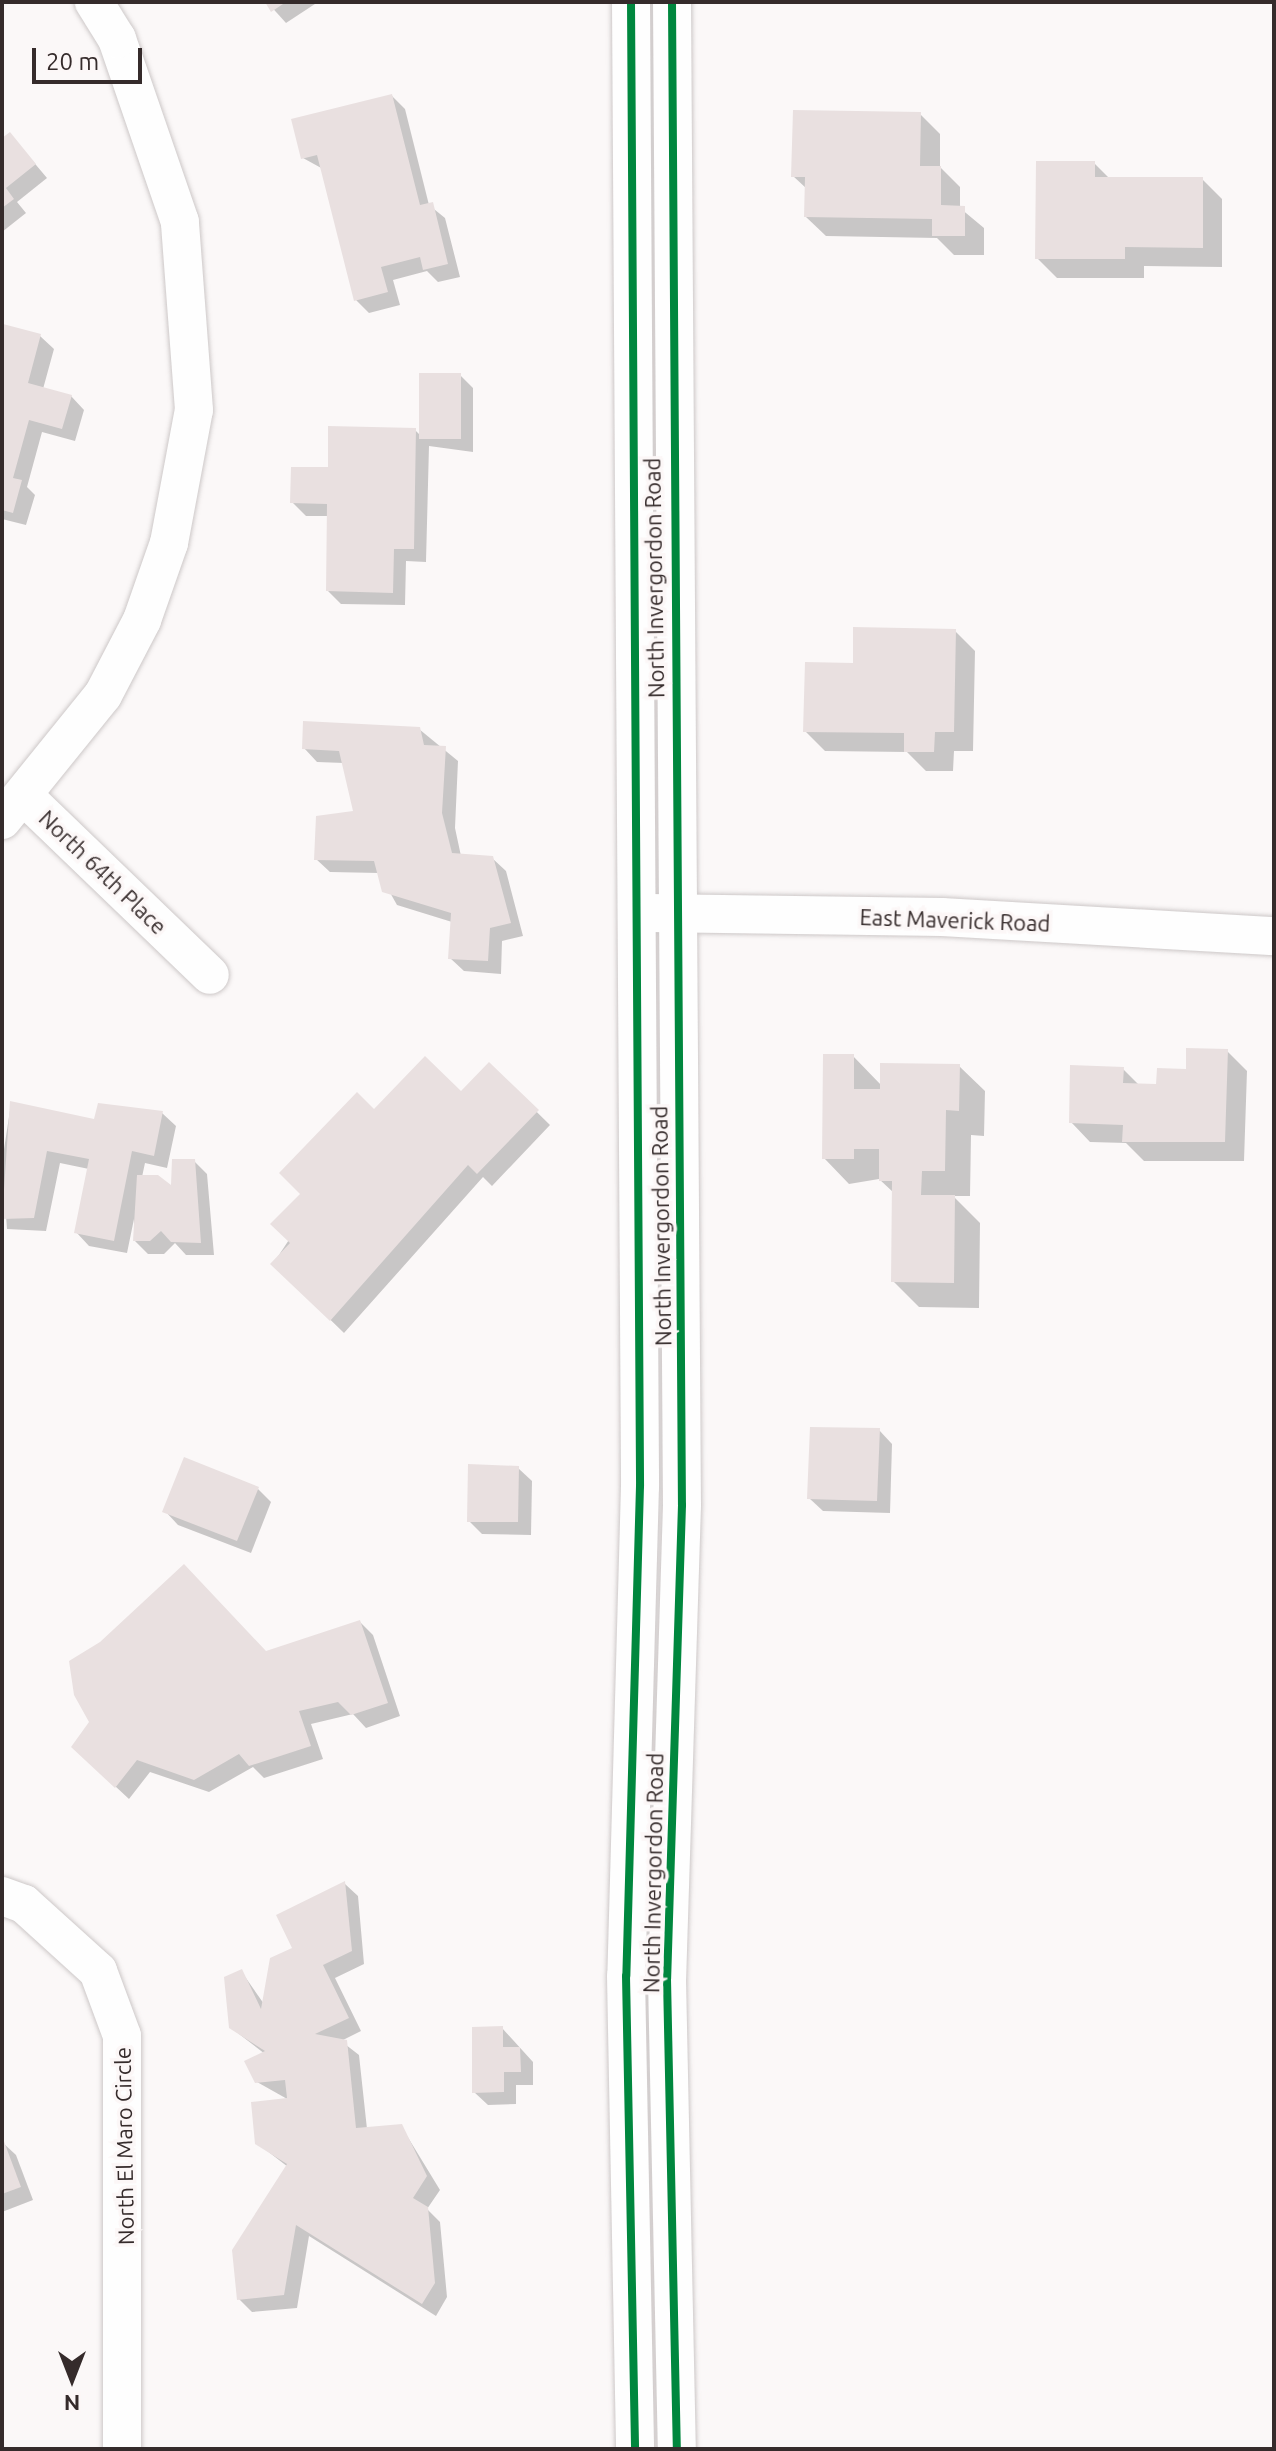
<!DOCTYPE html>
<html>
<head>
<meta charset="utf-8">
<style>
  body { margin:0 }
  #map { position:relative; width:1276px; height:2451px; overflow:hidden; background:#fbf8f8; font-family:Ubuntu,sans-serif }
  div>[style] { position:absolute }
  .shadow>* { inset:0; background:#0003 }
  .building>* { inset:0; background:#e9e0e0 }
  .roads { filter:drop-shadow(0 0 2px #cdc8c8) drop-shadow(0 0 2px #cdc8c8) }
  .minor>* { height:38px; margin:-19px; padding:0 19px; transform-origin:19px; border-radius:19px; background:#fefefe }
  .cycleway>* { height:8px; margin:-4px; padding:0 4px; transform-origin:4px; border-radius:4px; background:#00873e }
  span { translate:-50% -50%; white-space:nowrap; text-align:center; line-height:1.15; -webkit-text-stroke:7px #fcf7f7; paint-order:stroke }
  .street-label { font-size:22px; color:#352b2b }
  .frame { position:absolute; inset:0; border:4px solid #352b2b; pointer-events:none }
  .north { position:absolute; left:32px; top:2339px; width:80px; height:80px; -webkit-text-stroke:6px #fcf7f7; paint-order:stroke; rotate:180deg; font-size:22px; font-weight:700; line-height:32px; text-align:center; color:#352b2b }
  .north::after { content:''; display:block; margin:auto; width:28px; height:36px; background:#352b2b; clip-path:polygon(50% 0,100% 100%,50% 72%,0 100%) }
  .scale { position:absolute; left:32px; top:48px; width:110px; height:36px; box-sizing:border-box; border:4px solid #352b2b; border-top:0; padding-left:10px; font-size:24px; line-height:28px; white-space:nowrap; color:#352b2b; -webkit-text-stroke:6px #fcf7f7; paint-order:stroke }
</style>
</head>
<body>
<div id="map">
  <div class="shadow">
    <div style="clip-path:polygon(267px 2px,318px 2px,286px 23px)"></div>
    <div style="clip-path:polygon(392px 96px,405px 109px,429px 205px,445px 218px,460px 277px,438px 282px,427px 271px,393px 280px,400px 305px,369px 313px,356px 300px,323px 169px,303px 158px)"></div>
    <div style="clip-path:polygon(920px 114px,940px 134px,940px 167px,960px 187px,960px 208px,984px 228px,984px 255px,954px 255px,937px 238px,826px 236px,806px 217px,807px 189px,793px 176px)"></div>
    <div style="clip-path:polygon(10px 134px,47px 178px,17px 202px,26px 213px,2px 232px,2px 140px)"></div>
    <div style="clip-path:polygon(1094px 163px,1110px 179px,1202px 179px,1222px 199px,1222px 267px,1144px 266px,1144px 278px,1057px 278px,1037px 258px)"></div>
    <div style="clip-path:polygon(4px 326px,40px 336px,54px 349px,43px 389px,71px 396px,84px 410px,75px 441px,42px 432px,27px 487px,35px 495px,26px 525px,2px 519px)"></div>
    <div style="clip-path:polygon(460px 375px,473px 388px,473px 452px,429px 446px,426px 562px,406px 561px,405px 605px,341px 604px,328px 591px,329px 516px,306px 516px,292px 502px,330px 469px,415px 430px,421px 436px)"></div>
    <div style="clip-path:polygon(955px 631px,975px 651px,973px 751px,954px 751px,953px 771px,926px 771px,907px 752px,825px 751px,805px 731px,855px 665px)"></div>
    <div style="clip-path:polygon(419px 729px,458px 761px,455px 828px,461px 856px,492px 858px,506px 871px,523px 936px,502px 941px,501px 974px,464px 971px,450px 958px,452px 922px,397px 905px,379px 873px,330px 872px,316px 859px,355px 812px,344px 763px,317px 762px,304px 748px)"></div>
    <div style="clip-path:polygon(1227px 1051px,1247px 1071px,1244px 1161px,1144px 1161px,1126px 1143px,1090px 1142px,1071px 1122px,1123px 1069px,1140px 1086px,1158px 1086px)"></div>
    <div style="clip-path:polygon(853px 1056px,882px 1086px,959px 1066px,985px 1091px,984px 1136px,971px 1135px,970px 1196px,953px 1196px,980px 1223px,979px 1308px,919px 1307px,893px 1281px,894px 1193px,879px 1179px,849px 1184px,824px 1158px)"></div>
    <div style="clip-path:polygon(489px 1065px,550px 1125px,492px 1186px,483px 1177px,344px 1333px,273px 1264px,374px 1111px,461px 1094px)"></div>
    <div style="clip-path:polygon(11px 1104px,96px 1121px,162px 1113px,176px 1126px,167px 1168px,145px 1163px,142px 1177px,173px 1189px,194px 1161px,207px 1174px,214px 1255px,186px 1255px,175px 1243px,164px 1254px,148px 1254px,135px 1241px,134px 1219px,127px 1253px,89px 1246px,76px 1232px,89px 1169px,60px 1163px,46px 1231px,7px 1229px,2px 1162px)"></div>
    <div style="clip-path:polygon(879px 1430px,892px 1444px,890px 1513px,823px 1511px,809px 1498px)"></div>
    <div style="clip-path:polygon(518px 1468px,532px 1481px,531px 1535px,482px 1534px,469px 1521px)"></div>
    <div style="clip-path:polygon(258px 1489px,271px 1502px,251px 1553px,178px 1525px,165px 1511px)"></div>
    <div style="clip-path:polygon(360px 1622px,373px 1635px,400px 1716px,366px 1728px,353px 1714px,311px 1724px,323px 1759px,264px 1778px,253px 1767px,209px 1792px,150px 1772px,129px 1799px,87px 1760px,266px 1653px)"></div>
    <div style="clip-path:polygon(345px 1884px,358px 1896px,364px 1964px,335px 1978px,361px 2031px,341px 2041px,359px 2055px,367px 2129px,401px 2126px,440px 2190px,427px 2209px,440px 2222px,447px 2297px,436px 2316px,309px 2236px,297px 2308px,252px 2312px,239px 2299px,288px 2167px,257px 2143px,289px 2100px,257px 2082px,265px 2054px,230px 2027px,241px 1971px,264px 2004px,294px 1948px)"></div>
    <div style="clip-path:polygon(502px 2028px,533px 2062px,533px 2085px,516px 2085px,516px 2104px,488px 2105px,474px 2092px)"></div>
    <div style="clip-path:polygon(2px 2142px,16px 2155px,33px 2200px,2px 2212px)"></div>
  </div>
  <div class="building">
    <div style="clip-path:polygon(265px 2px,286px 2px,271px 12px)"></div>
    <div style="clip-path:polygon(392px 94px,420px 205px,433px 202px,448px 264px,423px 270px,420px 257px,381px 267px,388px 292px,354px 301px,317px 155px,301px 159px,291px 119px)"></div>
    <div style="clip-path:polygon(793px 110px,921px 112px,920px 166px,941px 166px,941px 205px,965px 206px,965px 236px,932px 236px,932px 219px,804px 217px,805px 177px,791px 177px)"></div>
    <div style="clip-path:polygon(10px 132px,36px 164px,6px 188px,14px 199px,2px 208px,2px 138px)"></div>
    <div style="clip-path:polygon(1036px 161px,1095px 161px,1095px 177px,1203px 177px,1203px 248px,1125px 247px,1125px 259px,1035px 259px)"></div>
    <div style="clip-path:polygon(3px 324px,41px 334px,28px 383px,72px 395px,62px 429px,29px 420px,13px 478px,22px 480px,13px 513px,2px 510px)"></div>
    <div style="clip-path:polygon(419px 373px,461px 373px,461px 439px,419px 439px)"></div>
    <div style="clip-path:polygon(328px 426px,416px 428px,414px 549px,394px 549px,393px 593px,326px 591px,327px 504px,290px 503px,291px 467px,328px 467px)"></div>
    <div style="clip-path:polygon(853px 627px,956px 629px,954px 732px,935px 732px,934px 752px,904px 752px,904px 733px,803px 732px,805px 662px,853px 663px)"></div>
    <div style="clip-path:polygon(303px 721px,420px 727px,424px 745px,446px 746px,442px 813px,452px 853px,493px 856px,511px 923px,490px 928px,488px 961px,448px 959px,451px 913px,382px 892px,374px 861px,314px 860px,316px 816px,353px 811px,339px 751px,302px 749px)"></div>
    <div style="clip-path:polygon(1186px 1048px,1228px 1049px,1225px 1142px,1122px 1142px,1123px 1125px,1069px 1123px,1070px 1065px,1124px 1067px,1123px 1083px,1156px 1084px,1157px 1068px,1186px 1069px)"></div>
    <div style="clip-path:polygon(823px 1054px,854px 1054px,854px 1089px,880px 1089px,880px 1063px,960px 1064px,959px 1111px,946px 1110px,945px 1171px,922px 1171px,921px 1195px,955px 1195px,954px 1283px,891px 1282px,892px 1181px,879px 1181px,879px 1149px,854px 1149px,854px 1159px,822px 1159px)"></div>
    <div style="clip-path:polygon(425px 1056px,461px 1091px,489px 1062px,539px 1110px,477px 1174px,468px 1165px,330px 1321px,270px 1264px,290px 1243px,270px 1224px,300px 1194px,279px 1173px,357px 1092px,374px 1109px)"></div>
    <div style="clip-path:polygon(10px 1101px,94px 1119px,98px 1103px,163px 1111px,154px 1156px,132px 1151px,114px 1241px,74px 1233px,89px 1159px,47px 1151px,34px 1218px,2px 1219px)"></div>
    <div style="clip-path:polygon(172px 1159px,195px 1159px,201px 1243px,171px 1242px,161px 1231px,150px 1241px,133px 1241px,137px 1175px,158px 1175px,171px 1185px)"></div>
    <div style="clip-path:polygon(810px 1427px,880px 1428px,877px 1501px,807px 1499px)"></div>
    <div style="clip-path:polygon(184px 1457px,259px 1487px,237px 1541px,162px 1512px)"></div>
    <div style="clip-path:polygon(468px 1464px,519px 1466px,518px 1522px,467px 1522px)"></div>
    <div style="clip-path:polygon(184px 1564px,266px 1651px,360px 1620px,388px 1703px,351px 1715px,338px 1702px,299px 1711px,311px 1746px,249px 1766px,239px 1754px,194px 1780px,137px 1760px,115px 1788px,71px 1747px,89px 1722px,74px 1695px,69px 1661px,100px 1642px)"></div>
    <div style="clip-path:polygon(345px 1881px,352px 1951px,323px 1965px,349px 2018px,315px 2034px,347px 2040px,356px 2128px,402px 2124px,427px 2176px,413px 2198px,428px 2207px,435px 2283px,422px 2304px,296px 2225px,284px 2295px,237px 2300px,232px 2250px,287px 2164px,255px 2144px,251px 2102px,287px 2098px,285px 2080px,255px 2083px,244px 2061px,265px 2051px,229px 2028px,224px 1977px,242px 1969px,261px 2009px,270px 1958px,292px 1948px,276px 1915px)"></div>
    <div style="clip-path:polygon(503px 2026px,503px 2047px,520px 2047px,521px 2072px,504px 2072px,504px 2092px,472px 2093px,472px 2027px)"></div>
    <div style="clip-path:polygon(2px 2136px,21px 2187px,2px 2194px)"></div>
  </div>
  <div class="roads">
    <div class="minor">
      <div style="left:631px;top:2px;width:1484px;rotate:89.65deg"></div>
      <div style="left:640px;top:1486px;width:490px;rotate:91.6deg"></div>
      <div style="left:626px;top:1976px;width:473px;rotate:88.9deg"></div>
      <div style="left:672px;top:2px;width:1503px;rotate:89.62deg"></div>
      <div style="left:682px;top:1505px;width:474px;rotate:91.8deg"></div>
      <div style="left:667px;top:1979px;width:470px;rotate:88.8deg"></div>
      <div style="left:26px;top:798px;width:255px;rotate:43.9deg"></div>
      <div style="left:2px;top:820px;width:161px;rotate:-51.1deg"></div>
      <div style="left:103px;top:695px;width:85px;rotate:-62.5deg"></div>
      <div style="left:142px;top:620px;width:82px;rotate:-70.7deg"></div>
      <div style="left:169px;top:543px;width:135px;rotate:-79.4deg"></div>
      <div style="left:194px;top:410px;width:189px;rotate:-94.3deg"></div>
      <div style="left:180px;top:222px;width:194px;rotate:-109deg"></div>
      <div style="left:117px;top:39px;width:44px;rotate:-121.9deg"></div>
      <div style="left:649px;top:913px;width:293px;rotate:0.8deg"></div>
      <div style="left:942px;top:917px;width:333px;rotate:3.3deg"></div>
      <div style="left:2px;top:1896px;width:23px;rotate:20deg"></div>
      <div style="left:24px;top:1904px;width:100px;rotate:42.2deg"></div>
      <div style="left:98px;top:1971px;width:69px;rotate:69.7deg"></div>
      <div style="left:122px;top:2036px;width:413px;rotate:90deg"></div>
    </div>
  </div>
  <div class="cycleway">
    <div style="left:631px;top:2px;width:1484px;rotate:89.65deg"></div>
    <div style="left:640px;top:1486px;width:490px;rotate:91.6deg"></div>
    <div style="left:626px;top:1976px;width:473px;rotate:88.9deg"></div>
    <div style="left:672px;top:2px;width:1503px;rotate:89.62deg"></div>
    <div style="left:682px;top:1505px;width:474px;rotate:91.8deg"></div>
    <div style="left:667px;top:1979px;width:470px;rotate:88.8deg"></div>
  </div>
  <div class="street-label">
    <span style="left:654px;top:578px;rotate:-91deg">North Invergordon Road</span>
    <span style="left:103px;top:872px;rotate:44deg">North 64th Place</span>
    <span style="left:955px;top:920px;rotate:2deg">East Maverick Road</span>
    <span style="left:661px;top:1226px;rotate:-91deg">North Invergordon Road</span>
    <span style="left:653px;top:1873px;rotate:-89deg">North Invergordon Road</span>
    <span style="left:124px;top:2146px;rotate:-91deg">North El Maro Circle</span>
  </div>
  <div class="frame"></div>
  <div class="north">N</div>
  <div class="scale">20 m</div>
</div>
</body>
</html>
